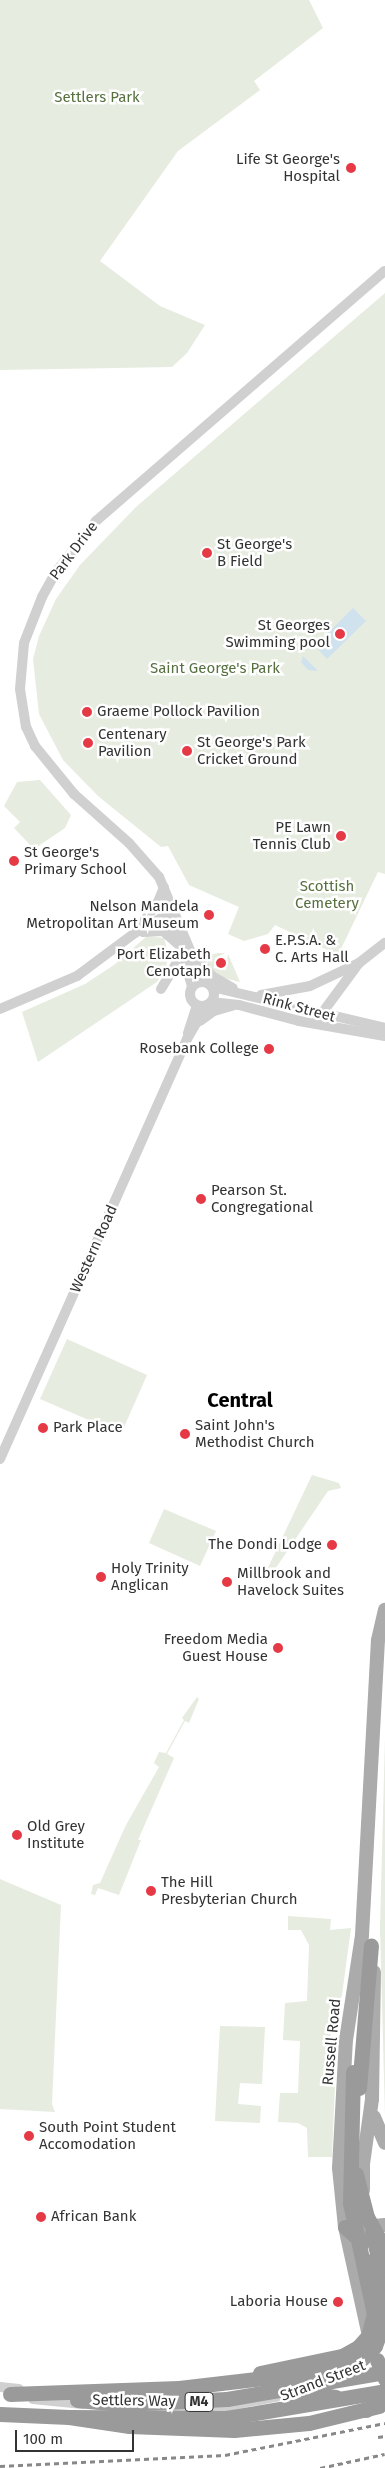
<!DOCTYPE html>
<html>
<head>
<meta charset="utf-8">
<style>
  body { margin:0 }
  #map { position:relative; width:385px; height:2468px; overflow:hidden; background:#fff; font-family:"Fira Sans",sans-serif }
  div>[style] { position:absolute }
  .green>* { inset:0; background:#e6ecdf }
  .water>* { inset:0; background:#cfe2ee }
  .minor>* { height:10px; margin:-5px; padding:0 5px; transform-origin:5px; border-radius:5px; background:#d0d0d0 }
  .minor>.ring { margin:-5px; padding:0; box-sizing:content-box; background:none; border:10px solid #d0d0d0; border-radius:50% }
  .major>* { height:14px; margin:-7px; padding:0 7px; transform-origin:7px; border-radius:7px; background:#ababab }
  .highway>* { height:15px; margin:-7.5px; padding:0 7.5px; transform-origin:7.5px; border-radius:7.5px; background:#9a9a9a }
  .rail>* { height:2.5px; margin-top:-1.25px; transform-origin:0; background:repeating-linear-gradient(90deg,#888 0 5px,transparent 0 9px) }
  .highway-bridge>* { height:15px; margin:-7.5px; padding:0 7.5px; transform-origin:7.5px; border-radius:7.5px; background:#9a9a9a }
  .dots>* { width:14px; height:14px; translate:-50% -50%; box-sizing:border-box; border:2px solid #fff; border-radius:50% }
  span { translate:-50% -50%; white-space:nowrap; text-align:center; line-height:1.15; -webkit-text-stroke:5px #fff; paint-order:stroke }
  .shield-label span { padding:1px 4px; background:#fff; border:1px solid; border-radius:4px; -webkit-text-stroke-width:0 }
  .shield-label { font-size:14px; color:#333; font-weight:700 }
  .park-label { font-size:15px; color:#56703f }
  .poi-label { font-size:15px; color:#333 }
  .right { translate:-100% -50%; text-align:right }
  .left { translate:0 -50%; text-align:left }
  .street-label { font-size:15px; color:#333 }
  .district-label { font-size:20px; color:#000; font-weight:700 }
  .scale { position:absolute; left:15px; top:2430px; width:119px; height:22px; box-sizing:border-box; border:2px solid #333; border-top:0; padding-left:6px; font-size:15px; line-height:18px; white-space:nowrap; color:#333; -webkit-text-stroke:4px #fff; paint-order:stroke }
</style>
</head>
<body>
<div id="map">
  <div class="green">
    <div style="clip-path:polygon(0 0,309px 0,323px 28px,254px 81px,260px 90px,178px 151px,100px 261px,160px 306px,205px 325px,187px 353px,172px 367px,0 370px)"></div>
    <div style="clip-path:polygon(385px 293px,385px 874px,378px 872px,338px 955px,275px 925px,268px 934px,244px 941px,228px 934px,239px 907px,189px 885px,168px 846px,161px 847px,98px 796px,63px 760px,39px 714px,33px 659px,39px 636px,56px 599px,80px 565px,136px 507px)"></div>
    <div style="clip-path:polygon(40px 780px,71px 815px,65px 828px,34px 849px,14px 828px,20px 822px,4px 806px,17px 782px)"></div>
    <div style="clip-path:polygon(147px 936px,164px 938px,168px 953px,166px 969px,157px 982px,38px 1062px,22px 1012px,85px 984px,114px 965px)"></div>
    <div style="clip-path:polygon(218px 953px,225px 953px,215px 958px,214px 968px,226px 970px,228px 954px,240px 982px,220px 977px,201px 957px)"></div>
    <div style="clip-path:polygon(67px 1339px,147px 1375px,121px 1434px,40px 1399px)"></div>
    <div style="clip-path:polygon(312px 1475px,339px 1483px,341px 1488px,328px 1491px,269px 1578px,264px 1576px)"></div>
    <div style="clip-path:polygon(164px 1509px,216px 1531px,200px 1566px,149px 1543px)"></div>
    <div style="clip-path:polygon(197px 1697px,199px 1699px,189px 1723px,185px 1721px,167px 1754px,174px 1758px,138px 1840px,141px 1840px,119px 1895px,98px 1888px,95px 1895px,91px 1894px,93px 1885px,100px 1883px,126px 1825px,159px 1767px,154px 1763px,159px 1752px,166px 1753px,184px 1720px,182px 1718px)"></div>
    <div style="clip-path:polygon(385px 1738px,385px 2116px,380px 1928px)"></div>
    <div style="clip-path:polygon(0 1879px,61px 1905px,52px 2104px,55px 2112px,0 2109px)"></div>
    <div style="clip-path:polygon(288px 1916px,331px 1919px,330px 1930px,351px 1928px,342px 1995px,333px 2019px,328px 2054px,335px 2083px,332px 2157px,308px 2157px,307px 2128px,298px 2123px,278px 2122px,280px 2093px,298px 2093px,300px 2041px,283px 2040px,285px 2003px,307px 2001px,309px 1945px,301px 1930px,288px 1930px)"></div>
    <div style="clip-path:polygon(220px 2026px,265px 2027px,262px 2084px,240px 2083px,238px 2104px,261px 2106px,260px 2123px,215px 2121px)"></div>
  </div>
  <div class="water">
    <div style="clip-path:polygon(353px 608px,366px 621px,327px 659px,315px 646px)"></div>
    <div style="clip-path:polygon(303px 656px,318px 671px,308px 670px,301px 662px)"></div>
  </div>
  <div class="minor">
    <div style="left:170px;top:911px;width:78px;rotate:73.7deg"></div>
    <div style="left:139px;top:928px;width:32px;rotate:-54deg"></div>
    <div style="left:158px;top:902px;width:16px;rotate:-68deg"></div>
    <div style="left:143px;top:932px;width:20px;rotate:-3deg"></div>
    <div style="left:163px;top:931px;width:20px;rotate:41deg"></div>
    <div style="left:196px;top:958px;width:24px;rotate:48deg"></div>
    <div style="left:212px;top:976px;width:24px;rotate:30deg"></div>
    <div style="left:203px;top:981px;width:113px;rotate:-112.9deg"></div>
    <div style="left:159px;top:877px;width:45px;rotate:-131.4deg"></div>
    <div style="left:129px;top:843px;width:74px;rotate:-138.3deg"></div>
    <div style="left:74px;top:794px;width:62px;rotate:-129.1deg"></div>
    <div style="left:35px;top:746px;width:21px;rotate:-115deg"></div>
    <div style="left:26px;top:727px;width:38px;rotate:-99deg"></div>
    <div style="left:20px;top:689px;width:46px;rotate:-85deg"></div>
    <div style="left:24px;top:643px;width:49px;rotate:-68.6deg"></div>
    <div style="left:42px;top:597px;width:29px;rotate:-61deg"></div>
    <div style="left:56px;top:572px;width:65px;rotate:-51.9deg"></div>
    <div style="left:96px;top:521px;width:382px;rotate:-40.9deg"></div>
    <div class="ring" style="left:190px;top:982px;width:14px;height:14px"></div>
    <div style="left:212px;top:987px;width:178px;rotate:13.3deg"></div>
    <div style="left:161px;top:989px;width:27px;rotate:-59deg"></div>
    <div style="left:175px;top:966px;width:17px;rotate:-73deg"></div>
    <div style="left:261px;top:995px;width:50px;rotate:-10.4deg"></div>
    <div style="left:310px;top:986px;width:54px;rotate:-25.1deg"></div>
    <div style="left:211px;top:1002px;width:28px;rotate:6deg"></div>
    <div style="left:239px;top:1005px;width:62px;rotate:14.9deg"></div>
    <div style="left:299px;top:1021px;width:87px;rotate:9.9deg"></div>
    <div style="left:0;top:1009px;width:84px;rotate:-23.2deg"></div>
    <div style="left:77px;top:976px;width:72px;rotate:-36.6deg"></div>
    <div style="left:135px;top:933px;width:46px;rotate:-29.9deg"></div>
    <div style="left:317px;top:1020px;width:71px;rotate:-53.6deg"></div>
    <div style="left:359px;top:963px;width:33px;rotate:-38deg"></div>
    <div style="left:200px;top:1021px;width:17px;rotate:-36deg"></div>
    <div style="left:214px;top:1011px;width:19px;rotate:-16deg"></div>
    <div style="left:188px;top:1033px;width:29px;rotate:-72deg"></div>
    <div style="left:0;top:1459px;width:460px;rotate:-66deg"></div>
    <div style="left:187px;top:1039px;width:39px;rotate:-60deg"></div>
    <div style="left:0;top:2387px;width:19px;rotate:6deg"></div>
    <div style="left:33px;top:2399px;width:50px;rotate:5.7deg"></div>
    <div style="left:147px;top:2410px;width:80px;rotate:-2.9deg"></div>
    <div style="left:227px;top:2406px;width:70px;rotate:-10.7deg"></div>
  </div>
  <div class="major">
    <div style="left:374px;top:2117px;width:28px;rotate:67deg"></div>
    <div style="left:363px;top:2190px;width:26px;rotate:-90deg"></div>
    <div style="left:363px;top:2164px;width:66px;rotate:-82.1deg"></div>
    <div style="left:372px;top:2099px;width:127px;rotate:-89.1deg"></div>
    <div style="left:363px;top:2227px;width:22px;rotate:-5deg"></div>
    <div style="left:369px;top:2336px;width:112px;rotate:-102.4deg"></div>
    <div style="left:345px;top:2227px;width:59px;rotate:-95.8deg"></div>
    <div style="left:339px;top:2168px;width:128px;rotate:-86.9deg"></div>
    <div style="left:346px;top:2040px;width:106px;rotate:-81.3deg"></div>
    <div style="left:362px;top:1935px;width:295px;rotate:-86.9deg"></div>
    <div style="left:378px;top:1640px;width:31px;rotate:-77deg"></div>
  </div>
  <div class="highway">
    <div style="left:359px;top:2088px;width:143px;rotate:-85.2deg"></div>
    <div style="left:345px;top:2227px;width:23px;rotate:41deg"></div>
    <div style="left:372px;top:2233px;width:54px;rotate:76deg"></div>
    <div style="left:377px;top:2360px;width:21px;rotate:67deg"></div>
    <div style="left:260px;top:2373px;width:84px;rotate:-11.7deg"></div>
    <div style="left:342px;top:2356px;width:18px;rotate:-29deg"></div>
    <div style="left:301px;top:2392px;width:35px;rotate:8deg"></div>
    <div style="left:0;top:2414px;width:69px;rotate:2.5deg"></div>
    <div style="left:69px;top:2417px;width:61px;rotate:8.5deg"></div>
    <div style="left:129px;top:2426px;width:105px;rotate:2.2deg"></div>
    <div style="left:234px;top:2430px;width:75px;rotate:-5.3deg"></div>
    <div style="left:309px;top:2423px;width:72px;rotate:-13.7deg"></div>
  </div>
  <div class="rail">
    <div style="left:378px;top:2437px;width:7px;rotate:-8deg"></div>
    <div style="left:0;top:2466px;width:225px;rotate:-2.8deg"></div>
    <div style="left:225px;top:2455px;width:163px;rotate:-11.3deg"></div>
    <div style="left:320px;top:2468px;width:66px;rotate:-12.2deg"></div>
  </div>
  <div class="highway-bridge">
    <div style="left:353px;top:2072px;width:131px;rotate:91.3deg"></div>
    <div style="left:350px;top:2203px;width:114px;rotate:77.8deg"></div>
    <div style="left:374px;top:2314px;width:23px;rotate:105deg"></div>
    <div style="left:368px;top:2336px;width:15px;rotate:132deg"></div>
    <div style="left:356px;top:2174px;width:44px;rotate:75.7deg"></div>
    <div style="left:367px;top:2217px;width:38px;rotate:61deg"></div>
    <div style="left:371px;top:2261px;width:44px;rotate:71.6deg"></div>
    <div style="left:10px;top:2394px;width:169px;rotate:-2deg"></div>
    <div style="left:179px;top:2388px;width:120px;rotate:-6.7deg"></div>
    <div style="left:298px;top:2374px;width:49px;rotate:-10.6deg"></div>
    <div style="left:346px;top:2365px;width:17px;rotate:-21deg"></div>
    <div style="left:362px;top:2359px;width:18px;rotate:-45deg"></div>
    <div style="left:375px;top:2346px;width:20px;rotate:-70deg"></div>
    <div style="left:382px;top:2327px;width:20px;rotate:-96deg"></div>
    <div style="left:77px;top:2400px;width:45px;rotate:5.1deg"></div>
    <div style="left:122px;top:2404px;width:105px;rotate:-2.7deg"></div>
    <div style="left:227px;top:2399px;width:160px;rotate:-9.7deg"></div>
    <div style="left:366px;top:2410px;width:22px;rotate:-30deg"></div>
    <div style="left:69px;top:2417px;width:157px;rotate:0.4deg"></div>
    <div style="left:226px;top:2418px;width:161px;rotate:-9.6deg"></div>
  </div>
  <div class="dots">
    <div style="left:351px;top:168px;background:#e63946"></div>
    <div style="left:207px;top:553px;background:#e63946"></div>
    <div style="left:340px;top:634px;background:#e63946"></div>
    <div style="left:87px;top:712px;background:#e63946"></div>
    <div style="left:88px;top:743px;background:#e63946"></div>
    <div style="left:187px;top:751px;background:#e63946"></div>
    <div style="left:341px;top:836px;background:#e63946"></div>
    <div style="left:14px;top:861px;background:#e63946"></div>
    <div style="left:209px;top:915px;background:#e63946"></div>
    <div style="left:265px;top:949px;background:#e63946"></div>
    <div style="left:221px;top:963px;background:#e63946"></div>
    <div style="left:269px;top:1049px;background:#e63946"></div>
    <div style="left:201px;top:1199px;background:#e63946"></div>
    <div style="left:43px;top:1428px;background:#e63946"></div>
    <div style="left:185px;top:1434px;background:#e63946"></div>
    <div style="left:332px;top:1545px;background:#e63946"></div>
    <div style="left:101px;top:1577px;background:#e63946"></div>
    <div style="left:227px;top:1582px;background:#e63946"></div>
    <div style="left:278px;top:1648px;background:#e63946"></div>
    <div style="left:17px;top:1835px;background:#e63946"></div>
    <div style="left:151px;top:1891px;background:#e63946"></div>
    <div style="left:29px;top:2136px;background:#e63946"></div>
    <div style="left:41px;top:2217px;background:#e63946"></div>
    <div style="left:338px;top:2302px;background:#e63946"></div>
  </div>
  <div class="shield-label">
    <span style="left:199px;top:2402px">M4</span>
  </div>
  <div class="park-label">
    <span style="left:97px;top:98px">Settlers Park</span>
    <span style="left:215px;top:669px">Saint George's Park</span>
    <span style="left:327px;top:895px">Scottish<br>Cemetery</span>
  </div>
  <div class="poi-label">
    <span class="right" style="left:340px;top:168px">Life St George's<br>Hospital</span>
    <span class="left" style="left:217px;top:553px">St George's<br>B Field</span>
    <span class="right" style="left:330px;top:634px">St Georges<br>Swimming pool</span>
    <span class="left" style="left:97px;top:712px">Graeme Pollock Pavilion</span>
    <span class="left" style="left:98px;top:743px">Centenary<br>Pavilion</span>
    <span class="left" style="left:197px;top:751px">St George's Park<br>Cricket Ground</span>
    <span class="right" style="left:331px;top:836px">PE Lawn<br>Tennis Club</span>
    <span class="left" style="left:24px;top:861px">St George's<br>Primary School</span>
    <span class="right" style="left:199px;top:915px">Nelson Mandela<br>Metropolitan Art Museum</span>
    <span class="left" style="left:275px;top:949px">E.P.S.A. &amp;<br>C. Arts Hall</span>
    <span class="right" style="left:211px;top:963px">Port Elizabeth<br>Cenotaph</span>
    <span class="right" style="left:259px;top:1049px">Rosebank College</span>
    <span class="left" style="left:211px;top:1199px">Pearson St.<br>Congregational</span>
    <span class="left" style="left:195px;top:1434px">Saint John's<br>Methodist Church</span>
    <span class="left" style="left:53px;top:1428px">Park Place</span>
    <span class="right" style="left:322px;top:1545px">The Dondi Lodge</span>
    <span class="left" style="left:111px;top:1577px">Holy Trinity<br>Anglican</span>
    <span class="left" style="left:237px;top:1582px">Millbrook and<br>Havelock Suites</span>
    <span class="right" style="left:268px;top:1648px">Freedom Media<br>Guest House</span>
    <span class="left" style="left:27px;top:1835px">Old Grey<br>Institute</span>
    <span class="left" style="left:161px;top:1891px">The Hill<br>Presbyterian Church</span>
    <span class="left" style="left:39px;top:2136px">South Point Student<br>Accomodation</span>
    <span class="left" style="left:51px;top:2217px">African Bank</span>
    <span class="right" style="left:328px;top:2302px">Laboria House</span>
  </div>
  <div class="street-label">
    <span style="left:74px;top:551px;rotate:-53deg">Park Drive</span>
    <span style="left:299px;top:1008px;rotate:15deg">Rink Street</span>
    <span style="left:94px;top:1249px;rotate:-66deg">Western Road</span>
    <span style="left:332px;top:2042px;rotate:-85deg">Russell Road</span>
    <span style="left:323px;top:2381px;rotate:-21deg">Strand Street</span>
    <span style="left:134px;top:2401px;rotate:1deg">Settlers Way</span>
  </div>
  <div class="district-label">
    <span style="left:240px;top:1400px">Central</span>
  </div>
  <div class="scale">100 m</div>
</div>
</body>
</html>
